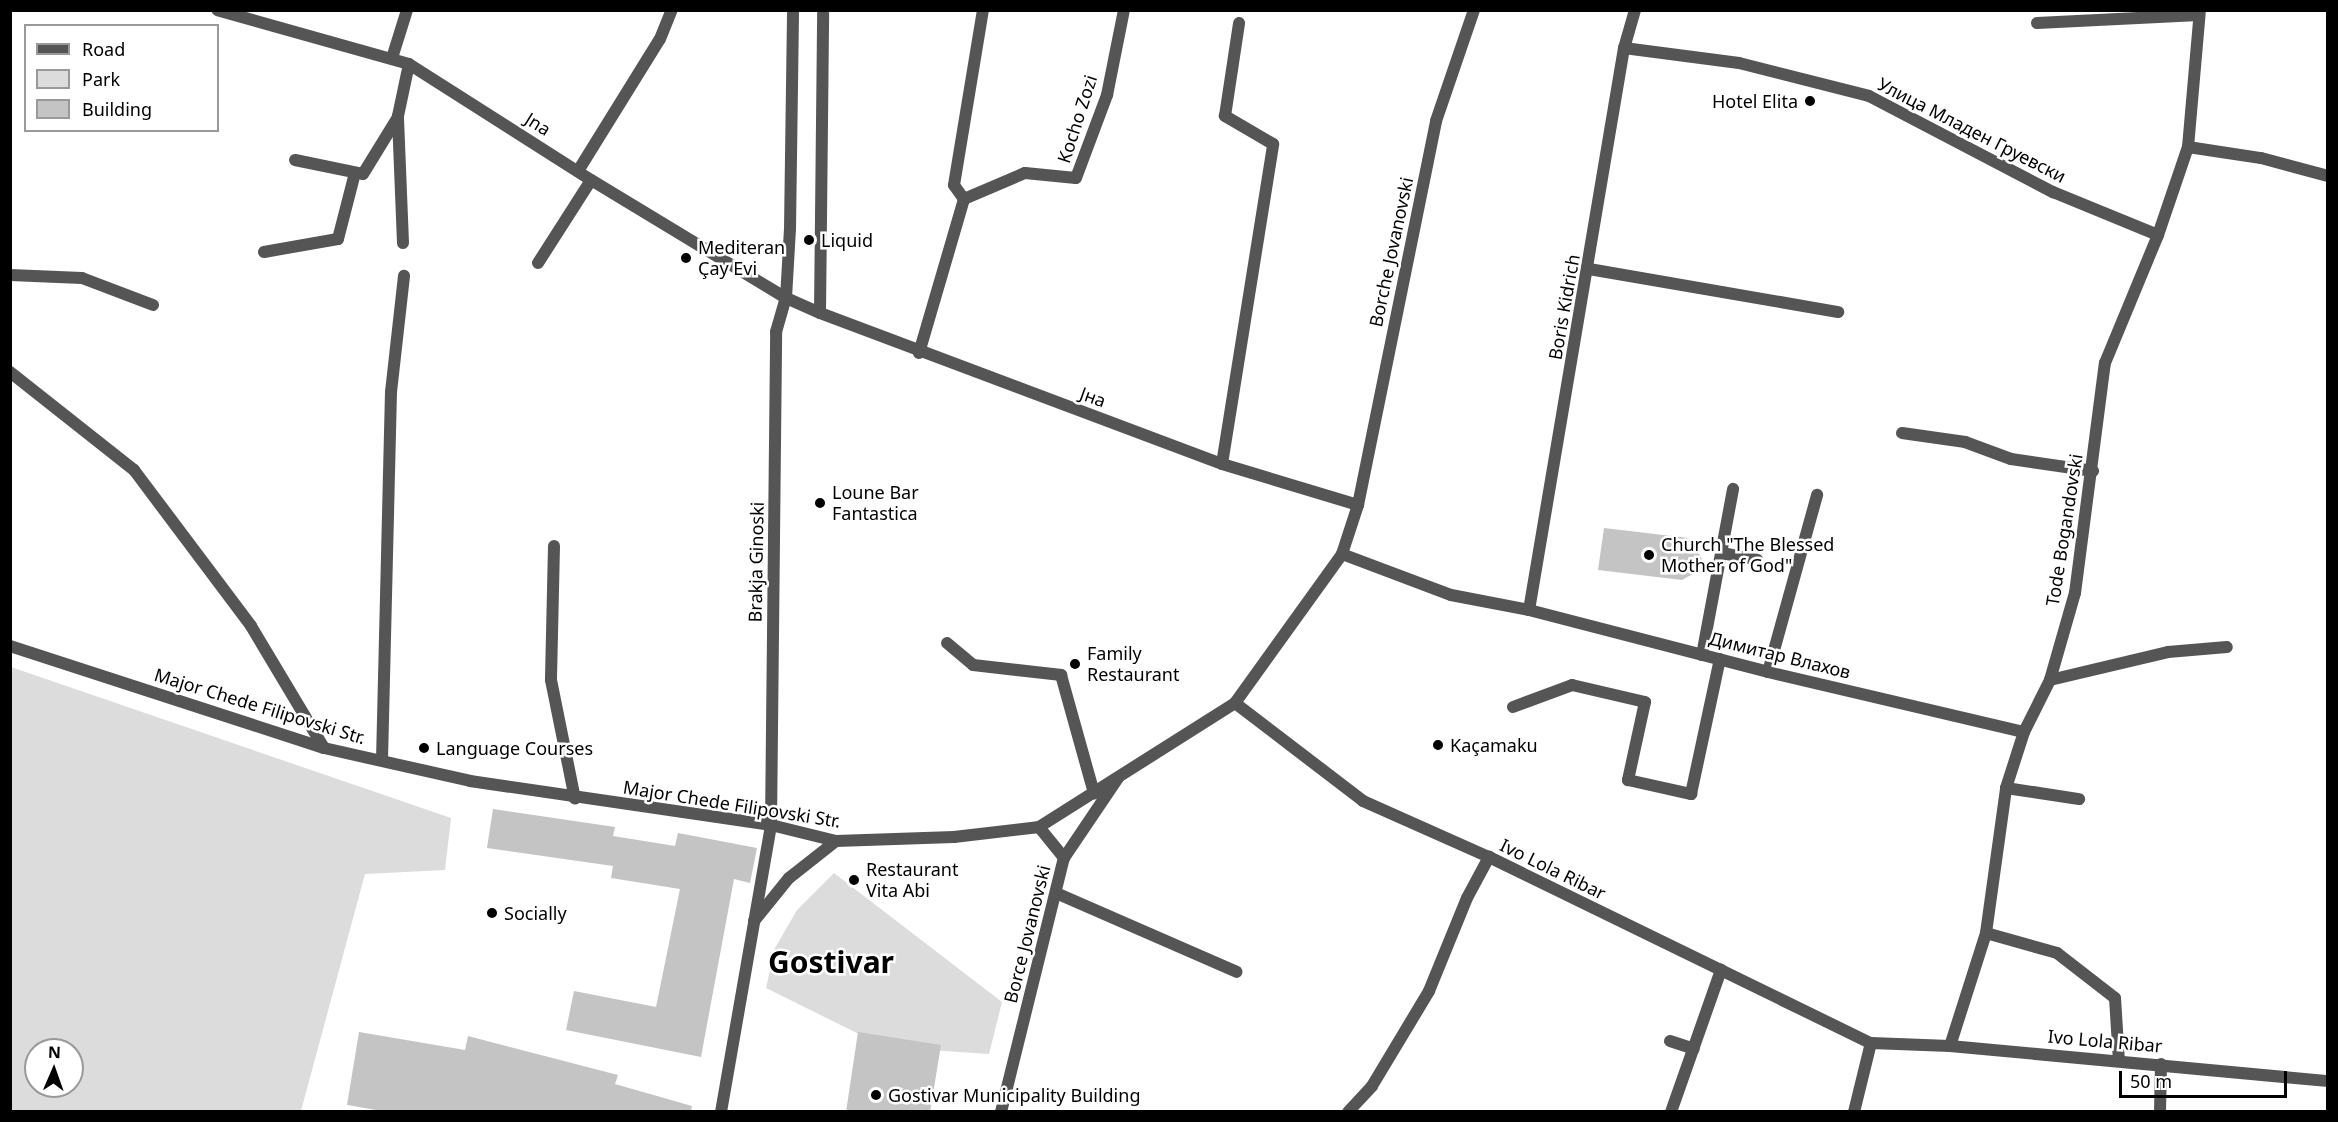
<!DOCTYPE html>
<html>
<head>
<meta charset="utf-8">
<style>
  body { margin:0 }
  #map { position:relative; width:2338px; height:1122px; overflow:hidden; background:#fff; font-family:"Noto Sans",sans-serif }
  div>[style] { position:absolute }
  .green>* { inset:0; background:#dcdcdc }
  .building>* { inset:0; background:#c4c4c4 }
  .minor>* { height:12px; margin:-6px; padding:0 6px; transform-origin:6px; border-radius:6px; background:#555 }
  .tertiary>* { height:12px; margin:-6px; padding:0 6px; transform-origin:6px; border-radius:6px; background:#555 }
  .dots>* { width:16px; height:16px; translate:-50% -50%; box-sizing:border-box; border:3px solid #fff; border-radius:50% }
  span { translate:-50% -50%; white-space:nowrap; text-align:center; line-height:1.15; -webkit-text-stroke:5px #fff; paint-order:stroke }
  .poi-label { font-size:18px; color:#000 }
  .right { translate:-100% -50%; text-align:right }
  .left { translate:0 -50%; text-align:left }
  .street-label { font-size:18px; color:#000 }
  .town-label { font-size:30px; color:#000; font-weight:700 }
  .frame { position:absolute; inset:0; border:12px solid #000; pointer-events:none }
  .legend { position:absolute; left:24px; top:24px; width:195px; height:108px; box-sizing:border-box; background:#fff; border:2px solid #999; margin:0; padding:8px 10px; list-style:none; font-size:18px; color:#000 }
  .legend li { display:flex; align-items:center; gap:12px; height:30px }
  .legend b { width:30px; border:2px solid #999 }
  .north { position:absolute; left:24px; top:1038px; width:60px; height:60px; box-sizing:border-box; background:#fff; border:2px solid #999; border-radius:50%; rotate:2deg; font-size:16px; font-weight:700; line-height:24px; text-align:center; color:#000 }
  .north::after { content:''; display:block; margin:auto; width:21px; height:27px; background:#000; clip-path:polygon(50% 0,100% 100%,50% 72%,0 100%) }
  .scale { position:absolute; left:2119px; top:1071px; width:168px; height:27px; box-sizing:border-box; border:3px solid #000; border-top:0; padding-left:8px; font-size:18px; line-height:21px; white-space:nowrap; color:#000; -webkit-text-stroke:4px #fff; paint-order:stroke }
</style>
</head>
<body>
<div id="map">
  <div class="green">
    <div style="clip-path:polygon(evenodd,11px 667px,451px 818px,445px 870px,365px 874px,301px 1111px,11px 1111px,11px 667px,36px 1050px,72px 1050px,72px 1086px,36px 1086px,36px 1050px)"></div>
    <div style="clip-path:polygon(834px 873px,1002px 1002px,989px 1054px,885px 1047px,766px 988px,775px 948px,797px 910px)"></div>
  </div>
  <div class="building">
    <div style="clip-path:polygon(1604px 528px,1689px 538px,1702px 559px,1700px 570px,1682px 580px,1598px 570px)"></div>
    <div style="clip-path:polygon(493px 809px,615px 827px,613px 836px,675px 846px,678px 833px,757px 848px,750px 883px,734px 879px,701px 1057px,566px 1030px,574px 991px,656px 1007px,680px 889px,611px 878px,613px 866px,487px 848px)"></div>
    <div style="clip-path:polygon(359px 1032px,465px 1050px,468px 1036px,618px 1075px,615px 1084px,692px 1106px,691px 1112px,388px 1112px,347px 1105px)"></div>
    <div style="clip-path:polygon(858px 1032px,941px 1045px,930px 1112px,846px 1112px)"></div>
  </div>
  <div class="minor">
    <div style="left:1635px;top:10px;width:40px;rotate:106deg"></div>
    <div style="left:1624px;top:48px;width:570px;rotate:99.59deg"></div>
    <div style="left:1529px;top:610px;width:247px;rotate:14.5deg"></div>
    <div style="left:1768px;top:672px;width:263px;rotate:13.2deg"></div>
    <div style="left:2037px;top:23px;width:162px;rotate:-2.8deg"></div>
    <div style="left:1624px;top:48px;width:116px;rotate:7.4deg"></div>
    <div style="left:1739px;top:63px;width:134px;rotate:14.2deg"></div>
    <div style="left:1869px;top:96px;width:208px;rotate:27.6deg"></div>
    <div style="left:2053px;top:192px;width:113px;rotate:22.3deg"></div>
    <div style="left:392px;top:58px;width:50px;rotate:-72.6deg"></div>
    <div style="left:2188px;top:147px;width:74px;rotate:8.6deg"></div>
    <div style="left:2261px;top:158px;width:69px;rotate:15deg"></div>
    <div style="left:295px;top:160px;width:69px;rotate:11.6deg"></div>
    <div style="left:363px;top:174px;width:67px;rotate:-58.4deg"></div>
    <div style="left:578px;top:171px;width:155px;rotate:-58.2deg"></div>
    <div style="left:660px;top:39px;width:31px;rotate:-68deg"></div>
    <div style="left:964px;top:199px;width:17px;rotate:-126deg"></div>
    <div style="left:954px;top:185px;width:177px;rotate:-80.6deg"></div>
    <div style="left:403px;top:243px;width:127px;rotate:-92.3deg"></div>
    <div style="left:398px;top:116px;width:53px;rotate:-78.1deg"></div>
    <div style="left:264px;top:252px;width:75px;rotate:-10deg"></div>
    <div style="left:338px;top:239px;width:68px;rotate:-75.6deg"></div>
    <div style="left:538px;top:263px;width:98px;rotate:-57.4deg"></div>
    <div style="left:1589px;top:269px;width:253px;rotate:9.8deg"></div>
    <div style="left:10px;top:275px;width:72px;rotate:2.4deg"></div>
    <div style="left:82px;top:278px;width:76px;rotate:20.8deg"></div>
    <div style="left:919px;top:353px;width:160px;rotate:-73.7deg"></div>
    <div style="left:964px;top:199px;width:66px;rotate:-23.1deg"></div>
    <div style="left:1025px;top:173px;width:51px;rotate:5.6deg"></div>
    <div style="left:1076px;top:178px;width:89px;rotate:-69.5deg"></div>
    <div style="left:1107px;top:95px;width:87px;rotate:-78.7deg"></div>
    <div style="left:10px;top:372px;width:158px;rotate:38.3deg"></div>
    <div style="left:134px;top:470px;width:195px;rotate:53.1deg"></div>
    <div style="left:251px;top:626px;width:142px;rotate:59.1deg"></div>
    <div style="left:1902px;top:433px;width:64px;rotate:8.1deg"></div>
    <div style="left:1965px;top:442px;width:49px;rotate:20.3deg"></div>
    <div style="left:2011px;top:459px;width:83px;rotate:8.3deg"></div>
    <div style="left:1222px;top:464px;width:324px;rotate:-80.9deg"></div>
    <div style="left:1273px;top:144px;width:56px;rotate:-149.7deg"></div>
    <div style="left:1225px;top:116px;width:94px;rotate:-81.4deg"></div>
    <div style="left:1358px;top:505px;width:392px;rotate:-78.5deg"></div>
    <div style="left:1436px;top:121px;width:117px;rotate:-71.1deg"></div>
    <div style="left:554px;top:546px;width:134px;rotate:91.3deg"></div>
    <div style="left:551px;top:680px;width:121px;rotate:78.6deg"></div>
    <div style="left:1722px;top:553px;width:36px;rotate:11deg"></div>
    <div style="left:947px;top:643px;width:34px;rotate:40deg"></div>
    <div style="left:973px;top:665px;width:89px;rotate:6.5deg"></div>
    <div style="left:1061px;top:675px;width:123px;rotate:74.4deg"></div>
    <div style="left:1702px;top:655px;width:169px;rotate:-79.4deg"></div>
    <div style="left:1768px;top:672px;width:184px;rotate:-74.5deg"></div>
    <div style="left:2050px;top:680px;width:121px;rotate:-13.3deg"></div>
    <div style="left:2168px;top:652px;width:59px;rotate:-4.8deg"></div>
    <div style="left:1235px;top:703px;width:161px;rotate:37.4deg"></div>
    <div style="left:1363px;top:801px;width:138px;rotate:24deg"></div>
    <div style="left:1489px;top:857px;width:425px;rotate:26deg"></div>
    <div style="left:1513px;top:707px;width:63px;rotate:-20.4deg"></div>
    <div style="left:1572px;top:685px;width:75px;rotate:13.1deg"></div>
    <div style="left:1645px;top:702px;width:80px;rotate:102.3deg"></div>
    <div style="left:1628px;top:780px;width:65px;rotate:12.5deg"></div>
    <div style="left:1691px;top:794px;width:138px;rotate:-77.9deg"></div>
    <div style="left:382px;top:760px;width:368px;rotate:-88.6deg"></div>
    <div style="left:391px;top:392px;width:117px;rotate:-83.6deg"></div>
    <div style="left:2006px;top:788px;width:74px;rotate:8.6deg"></div>
    <div style="left:1039px;top:827px;width:40px;rotate:51deg"></div>
    <div style="left:1056px;top:893px;width:197px;rotate:23.6deg"></div>
    <div style="left:1986px;top:933px;width:74px;rotate:15.7deg"></div>
    <div style="left:2057px;top:953px;width:73px;rotate:37.8deg"></div>
    <div style="left:2115px;top:998px;width:63px;rotate:86.4deg"></div>
    <div style="left:1670px;top:1041px;width:25px;rotate:18deg"></div>
    <div style="left:1950px;top:1046px;width:380px;rotate:5.3deg"></div>
    <div style="left:1001px;top:1112px;width:262px;rotate:-76.1deg"></div>
    <div style="left:1064px;top:858px;width:97px;rotate:-56deg"></div>
    <div style="left:1348px;top:1112px;width:35px;rotate:-47deg"></div>
    <div style="left:1372px;top:1086px;width:111px;rotate:-59deg"></div>
    <div style="left:1429px;top:991px;width:100px;rotate:-67.8deg"></div>
    <div style="left:1467px;top:898px;width:47px;rotate:-61.8deg"></div>
    <div style="left:1671px;top:1112px;width:151px;rotate:-70.6deg"></div>
    <div style="left:1854px;top:1112px;width:71px;rotate:-76.2deg"></div>
    <div style="left:1871px;top:1043px;width:79px;rotate:2.2deg"></div>
    <div style="left:1950px;top:1046px;width:119px;rotate:-72.3deg"></div>
    <div style="left:1986px;top:933px;width:146px;rotate:-82.1deg"></div>
    <div style="left:2006px;top:788px;width:59px;rotate:-72.2deg"></div>
    <div style="left:2024px;top:732px;width:58px;rotate:-63.4deg"></div>
    <div style="left:2050px;top:680px;width:91px;rotate:-74deg"></div>
    <div style="left:2075px;top:593px;width:232px;rotate:-82.6deg"></div>
    <div style="left:2105px;top:363px;width:139px;rotate:-67.5deg"></div>
    <div style="left:2158px;top:235px;width:93px;rotate:-71.2deg"></div>
    <div style="left:2188px;top:147px;width:138px;rotate:-85deg"></div>
    <div style="left:2160px;top:1112px;width:48px;rotate:-88.8deg"></div>
  </div>
  <div class="tertiary">
    <div style="left:820px;top:313px;width:303px;rotate:-89.4deg"></div>
    <div style="left:1342px;top:554px;width:116px;rotate:20.6deg"></div>
    <div style="left:1451px;top:595px;width:79px;rotate:10.9deg"></div>
    <div style="left:10px;top:646px;width:330px;rotate:18deg"></div>
    <div style="left:324px;top:748px;width:150px;rotate:12.7deg"></div>
    <div style="left:470px;top:781px;width:304px;rotate:8.3deg"></div>
    <div style="left:771px;top:825px;width:67px;rotate:13.8deg"></div>
    <div style="left:836px;top:841px;width:118px;rotate:-1.9deg"></div>
    <div style="left:954px;top:837px;width:86px;rotate:-6.7deg"></div>
    <div style="left:1039px;top:827px;width:232px;rotate:-32.3deg"></div>
    <div style="left:1235px;top:703px;width:183px;rotate:-54.3deg"></div>
    <div style="left:1342px;top:554px;width:52px;rotate:-71.9deg"></div>
    <div style="left:1358px;top:505px;width:142px;rotate:-163.2deg"></div>
    <div style="left:1222px;top:464px;width:429px;rotate:-159.4deg"></div>
    <div style="left:820px;top:313px;width:37px;rotate:-156deg"></div>
    <div style="left:786px;top:298px;width:228px;rotate:-148.8deg"></div>
    <div style="left:591px;top:180px;width:216px;rotate:-147.5deg"></div>
    <div style="left:409px;top:64px;width:199px;rotate:-164.3deg"></div>
    <div style="left:754px;top:921px;width:55px;rotate:-50.9deg"></div>
    <div style="left:789px;top:878px;width:60px;rotate:-38.2deg"></div>
    <div style="left:721px;top:1112px;width:291px;rotate:-80.1deg"></div>
    <div style="left:771px;top:825px;width:493px;rotate:-89.4deg"></div>
    <div style="left:776px;top:332px;width:35px;rotate:-74deg"></div>
    <div style="left:786px;top:298px;width:69px;rotate:-86.7deg"></div>
    <div style="left:790px;top:229px;width:219px;rotate:-89.2deg"></div>
  </div>
  <div class="dots">
    <div style="left:1810px;top:101px;background:#000"></div>
    <div style="left:809px;top:240px;background:#000"></div>
    <div style="left:686px;top:258px;background:#000"></div>
    <div style="left:820px;top:503px;background:#000"></div>
    <div style="left:1649px;top:555px;background:#000"></div>
    <div style="left:1075px;top:664px;background:#000"></div>
    <div style="left:1438px;top:745px;background:#000"></div>
    <div style="left:424px;top:748px;background:#000"></div>
    <div style="left:854px;top:880px;background:#000"></div>
    <div style="left:492px;top:913px;background:#000"></div>
    <div style="left:876px;top:1095px;background:#000"></div>
  </div>
  <div class="poi-label">
    <span class="right" style="left:1798px;top:101px">Hotel Elita</span>
    <span class="left" style="left:821px;top:240px">Liquid</span>
    <span class="left" style="left:698px;top:258px">Mediteran<br>Çay Evi</span>
    <span class="left" style="left:832px;top:503px">Loune Bar<br>Fantastica</span>
    <span class="left" style="left:1661px;top:555px">Church "Тhe Blessed<br>Mother of God"</span>
    <span class="left" style="left:1087px;top:664px">Family<br>Restaurant</span>
    <span class="left" style="left:1450px;top:745px">Kaçamaku</span>
    <span class="left" style="left:436px;top:748px">Language Courses</span>
    <span class="left" style="left:866px;top:880px">Restaurant<br>Vita Abi</span>
    <span class="left" style="left:504px;top:913px">Socially</span>
    <span class="left" style="left:888px;top:1095px">Gostivar Municipality Building</span>
  </div>
  <div class="street-label">
    <span style="left:1077px;top:119px;rotate:-72deg">Kocho Zozi</span>
    <span style="left:538px;top:124px;rotate:32deg">Jna</span>
    <span style="left:1972px;top:130px;rotate:27deg">Улица Младен Груевски</span>
    <span style="left:1391px;top:252px;rotate:-78deg">Borche Jovanovski</span>
    <span style="left:1564px;top:307px;rotate:-80deg">Boris Kidrich</span>
    <span style="left:1093px;top:397px;rotate:20deg">Јна</span>
    <span style="left:2064px;top:530px;rotate:-81deg">Tode Bogandovski</span>
    <span style="left:756px;top:562px;rotate:-89deg">Brakja Ginoski</span>
    <span style="left:1780px;top:655px;rotate:14deg">Димитар Влахов</span>
    <span style="left:260px;top:706px;rotate:17deg">Major Chede Filipovski Str.</span>
    <span style="left:732px;top:804px;rotate:9deg">Major Chede Filipovski Str.</span>
    <span style="left:1553px;top:869px;rotate:26deg">Ivo Lola Ribar</span>
    <span style="left:1027px;top:934px;rotate:-76deg">Borce Jovanovski</span>
    <span style="left:2105px;top:1041px;rotate:5deg">Ivo Lola Ribar</span>
  </div>
  <div class="town-label">
    <span style="left:831px;top:962px">Gostivar</span>
  </div>
  <div class="frame"></div>
  <ul class="legend">
  <li><b style="height:8px;background:#555"></b>Road</li>
  <li><b style="height:16px;background:#dcdcdc"></b>Park</li>
  <li><b style="height:16px;background:#c4c4c4"></b>Building</li>
  </ul>
  <div class="north">N</div>
  <div class="scale">50 m</div>
</div>
</body>
</html>
